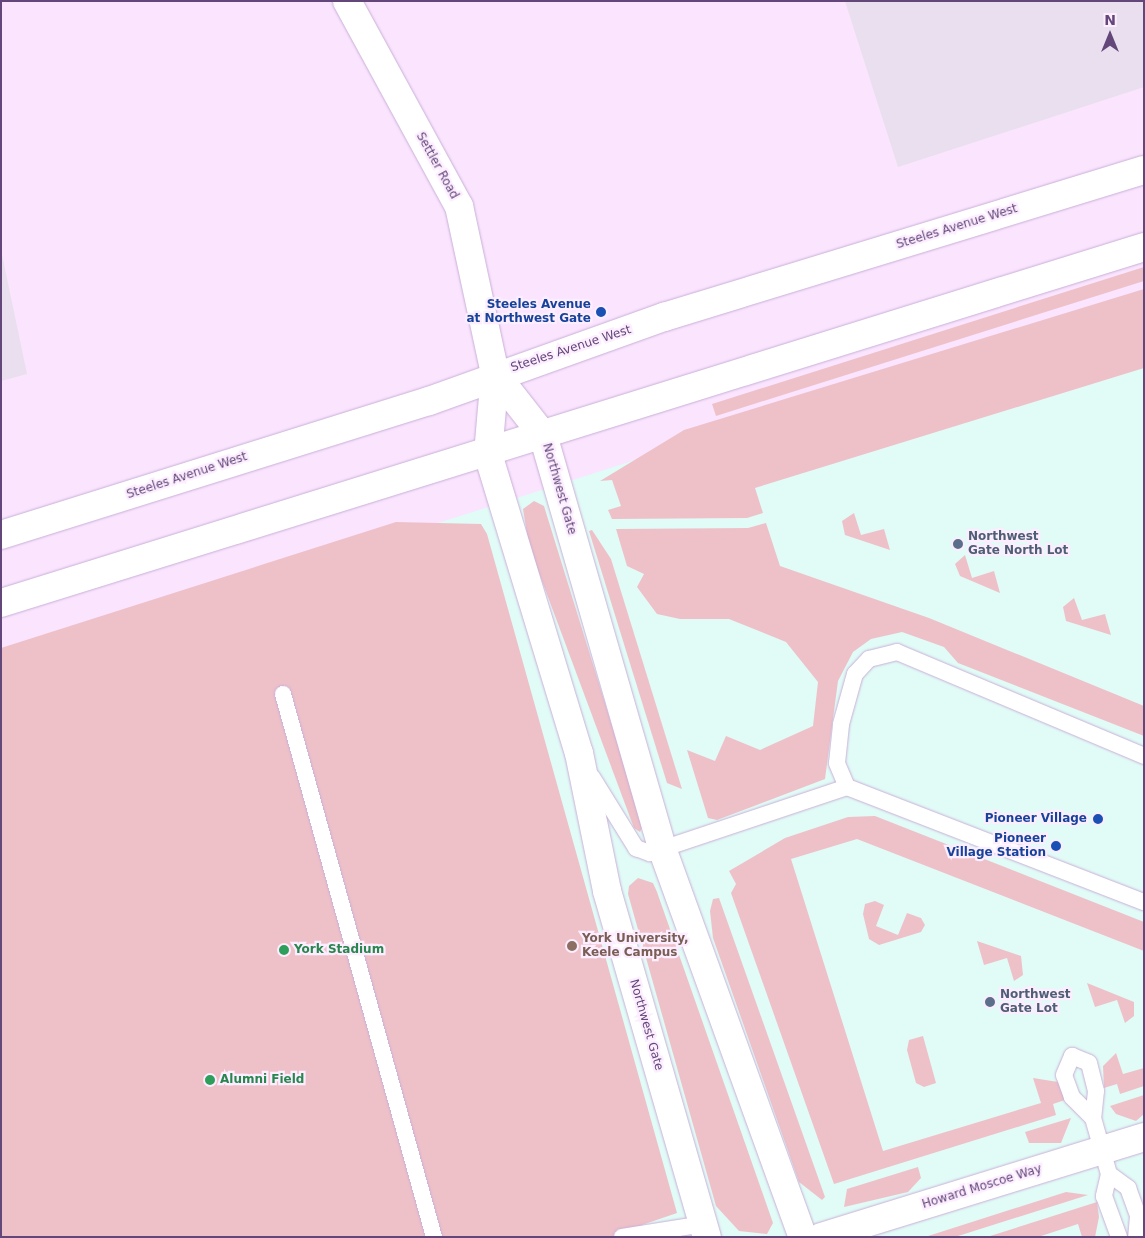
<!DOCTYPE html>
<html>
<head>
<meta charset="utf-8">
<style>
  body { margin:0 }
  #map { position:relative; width:1145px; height:1238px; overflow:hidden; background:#fae4fe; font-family:"DejaVu Sans",sans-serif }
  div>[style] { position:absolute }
  .industrial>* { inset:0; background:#e9dfee }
  .education>* { inset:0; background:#e1fbf7 }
  .green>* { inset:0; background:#eec1c9 }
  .roads { filter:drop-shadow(0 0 1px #c9afd6) drop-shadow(0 0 1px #c9afd6) }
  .lane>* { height:16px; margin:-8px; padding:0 8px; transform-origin:8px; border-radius:8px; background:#fff }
  .street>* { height:28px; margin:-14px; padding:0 14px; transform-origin:14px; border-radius:14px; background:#fff }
  .secondary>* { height:28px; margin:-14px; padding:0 14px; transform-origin:14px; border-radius:14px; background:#fff }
  .dots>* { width:14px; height:14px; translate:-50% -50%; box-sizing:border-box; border:2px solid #fcedff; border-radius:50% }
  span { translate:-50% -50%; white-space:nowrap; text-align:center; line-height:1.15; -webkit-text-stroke:4.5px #fcedff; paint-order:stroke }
  .street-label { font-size:12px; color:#64477a }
  .transit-label { font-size:12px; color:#164399; font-weight:700 }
  .right { translate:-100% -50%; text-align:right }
  .service-label { font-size:12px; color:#4e5e75; font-weight:700 }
  .left { translate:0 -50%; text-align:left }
  .education-label { font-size:12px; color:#785e54; font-weight:700 }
  .leisure-label { font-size:12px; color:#27864d; font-weight:700 }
  .frame { position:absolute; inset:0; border:2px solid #64477a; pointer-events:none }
  .north { position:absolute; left:1085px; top:10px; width:50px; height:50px; -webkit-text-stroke:4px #fcedff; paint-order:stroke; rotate:0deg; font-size:14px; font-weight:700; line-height:20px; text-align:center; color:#64477a }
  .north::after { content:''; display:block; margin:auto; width:18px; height:22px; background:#64477a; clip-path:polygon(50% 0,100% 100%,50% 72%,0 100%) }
</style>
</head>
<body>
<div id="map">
  <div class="industrial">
    <div style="clip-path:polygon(845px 1px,1144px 1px,1144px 87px,898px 167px)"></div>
    <div style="clip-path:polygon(1px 250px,27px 374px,1px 381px)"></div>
  </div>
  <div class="education">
    <div style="clip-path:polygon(1144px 297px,1144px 1237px,1px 1237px,1px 655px,454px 518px)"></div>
  </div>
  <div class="green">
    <div style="clip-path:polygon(1144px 267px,1144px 281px,716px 416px,712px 404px)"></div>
    <div style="clip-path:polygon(1144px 289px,1144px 368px,755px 488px,763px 513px,747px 518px,612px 519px,608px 510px,621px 506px,612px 480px,600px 481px,684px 430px)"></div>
    <div style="clip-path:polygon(534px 501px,544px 506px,643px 826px,640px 832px,634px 828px,529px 546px,523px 509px)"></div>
    <div style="clip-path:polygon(854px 513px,861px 535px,884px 529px,890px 550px,845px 535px,842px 521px)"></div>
    <div style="clip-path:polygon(396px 522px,481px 524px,487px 534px,677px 1213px,642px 1225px,645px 1237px,1px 1237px,1px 648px)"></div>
    <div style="clip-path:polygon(766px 523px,780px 566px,929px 618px,1144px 706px,1144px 736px,958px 663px,944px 647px,902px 632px,871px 639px,853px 652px,838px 681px,825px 779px,717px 820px,708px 818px,687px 750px,715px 761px,726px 736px,760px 750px,813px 726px,818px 682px,786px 642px,729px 619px,680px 619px,657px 614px,637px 587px,644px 574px,627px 566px,616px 529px,748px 528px)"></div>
    <div style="clip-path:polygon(592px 530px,611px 559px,682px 789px,667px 783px,589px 531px)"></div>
    <div style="clip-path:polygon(965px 555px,972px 578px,994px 571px,1000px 593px,960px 576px,955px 564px)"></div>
    <div style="clip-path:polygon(1074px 598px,1082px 620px,1105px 614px,1111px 635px,1066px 621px,1063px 607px)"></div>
    <div style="clip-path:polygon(875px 816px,1144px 922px,1144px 951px,857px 839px,791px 859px,883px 1151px,1041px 1103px,1033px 1078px,1058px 1082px,1065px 1100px,1053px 1104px,1056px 1115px,834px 1184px,731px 893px,736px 884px,729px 871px,785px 838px,848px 817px)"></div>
    <div style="clip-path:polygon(638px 878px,653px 883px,657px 892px,773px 1223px,767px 1234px,739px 1231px,716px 1206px,628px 894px,629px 886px)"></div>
    <div style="clip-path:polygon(719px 898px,825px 1197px,822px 1200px,799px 1182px,713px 938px,710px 911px,713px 899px)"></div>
    <div style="clip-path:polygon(875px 901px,884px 905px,876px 926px,898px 935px,907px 913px,921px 918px,925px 925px,921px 932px,879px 945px,869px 939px,863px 914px,865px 904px)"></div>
    <div style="clip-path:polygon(977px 941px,1021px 956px,1023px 975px,1014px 981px,1007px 958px,984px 965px)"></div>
    <div style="clip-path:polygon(1087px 983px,1134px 1002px,1134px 1016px,1125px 1023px,1117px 1000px,1095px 1007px)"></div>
    <div style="clip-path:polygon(923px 1036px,936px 1083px,924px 1087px,916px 1083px,907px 1050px,909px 1040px)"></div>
    <div style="clip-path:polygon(1116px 1053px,1123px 1074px,1144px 1068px,1144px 1086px,1120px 1094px,1117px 1084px,1104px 1088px,1103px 1066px)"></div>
    <div style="clip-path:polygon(1144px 1095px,1144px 1114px,1136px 1121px,1116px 1114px,1110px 1106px)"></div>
    <div style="clip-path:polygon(1071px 1118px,1061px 1143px,1029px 1143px,1025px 1132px)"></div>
    <div style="clip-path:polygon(918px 1167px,921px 1178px,908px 1192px,844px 1207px,847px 1189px)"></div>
    <div style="clip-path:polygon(1066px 1192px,1088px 1195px,955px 1237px,925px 1237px)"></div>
    <div style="clip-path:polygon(1097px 1202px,1099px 1217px,1095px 1237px,1082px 1237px,1078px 1224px,1038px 1237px,987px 1237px)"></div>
  </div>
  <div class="roads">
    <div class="lane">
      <div style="left:283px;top:694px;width:564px;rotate:74.46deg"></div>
      <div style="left:592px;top:777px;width:84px;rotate:58.2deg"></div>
      <div style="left:636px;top:848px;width:15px;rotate:20deg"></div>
      <div style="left:650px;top:853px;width:208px;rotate:-18.5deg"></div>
      <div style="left:847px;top:787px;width:318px;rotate:21.2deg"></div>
      <div style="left:847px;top:787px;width:26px;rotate:-113deg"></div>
      <div style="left:837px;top:763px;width:39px;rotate:-84deg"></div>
      <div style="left:841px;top:724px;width:52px;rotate:-74.4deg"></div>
      <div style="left:855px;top:674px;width:21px;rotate:-47deg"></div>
      <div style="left:869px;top:659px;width:29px;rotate:-14deg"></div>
      <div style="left:897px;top:652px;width:268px;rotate:22.8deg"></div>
      <div style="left:1093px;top:1118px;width:30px;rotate:-135deg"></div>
      <div style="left:1072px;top:1097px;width:23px;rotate:-110deg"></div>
      <div style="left:1064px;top:1075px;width:21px;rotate:-67deg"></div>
      <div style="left:1072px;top:1056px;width:18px;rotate:22deg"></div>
      <div style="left:1089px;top:1063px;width:29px;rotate:76deg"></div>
      <div style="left:1096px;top:1091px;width:27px;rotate:96deg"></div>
      <div style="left:1093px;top:1118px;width:58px;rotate:74.1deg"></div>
      <div style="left:1109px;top:1174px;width:23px;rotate:103deg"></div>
      <div style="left:1104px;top:1196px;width:44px;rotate:69.9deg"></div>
      <div style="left:1109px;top:1174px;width:24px;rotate:36deg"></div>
      <div style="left:1128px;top:1188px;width:30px;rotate:70deg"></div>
      <div style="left:1138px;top:1216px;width:21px;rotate:95deg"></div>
      <div style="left:622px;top:1237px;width:83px;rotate:-9deg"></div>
    </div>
    <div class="street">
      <div style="left:821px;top:1237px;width:338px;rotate:-17.2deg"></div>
    </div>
    <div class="secondary">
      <div style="left:347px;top:1px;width:234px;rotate:61.4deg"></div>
      <div style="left:459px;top:206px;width:172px;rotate:77.9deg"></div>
      <div style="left:495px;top:374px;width:80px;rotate:95deg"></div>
      <div style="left:488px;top:454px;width:313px;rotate:73.1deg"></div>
      <div style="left:579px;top:753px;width:141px;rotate:78.5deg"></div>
      <div style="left:607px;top:891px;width:360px;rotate:73.9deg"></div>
      <div style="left:495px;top:374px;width:78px;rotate:51.8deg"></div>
      <div style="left:543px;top:435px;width:433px;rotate:73.9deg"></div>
      <div style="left:663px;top:851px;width:411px;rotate:70.1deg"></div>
      <div style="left:1px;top:535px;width:448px;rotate:-17.4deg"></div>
      <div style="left:429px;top:401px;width:250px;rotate:-19.7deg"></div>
      <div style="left:664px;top:317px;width:502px;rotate:-17.03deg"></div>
      <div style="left:1px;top:603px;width:1197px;rotate:-17.3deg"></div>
    </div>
  </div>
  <div class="dots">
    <div style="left:601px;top:312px;background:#1a4fb4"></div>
    <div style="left:958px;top:544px;background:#5c6f8a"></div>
    <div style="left:1098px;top:819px;background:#1a4fb4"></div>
    <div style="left:1056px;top:846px;background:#1a4fb4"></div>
    <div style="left:572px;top:946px;background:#8d6e63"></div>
    <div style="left:284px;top:950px;background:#2e9e5b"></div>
    <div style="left:990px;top:1002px;background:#5c6f8a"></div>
    <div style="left:210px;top:1080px;background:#2e9e5b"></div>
  </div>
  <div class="street-label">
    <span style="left:437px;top:166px;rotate:61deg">Settler Road</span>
    <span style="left:957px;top:227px;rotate:-17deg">Steeles Avenue West</span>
    <span style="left:571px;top:349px;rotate:-18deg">Steeles Avenue West</span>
    <span style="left:187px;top:476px;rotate:-18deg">Steeles Avenue West</span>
    <span style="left:559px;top:489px;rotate:74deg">Northwest Gate</span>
    <span style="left:646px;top:1025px;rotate:74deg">Northwest Gate</span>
    <span style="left:982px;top:1187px;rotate:-17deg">Howard Moscoe Way</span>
  </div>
  <div class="transit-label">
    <span class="right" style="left:591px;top:312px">Steeles Avenue<br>at Northwest Gate</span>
    <span class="right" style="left:1087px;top:819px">Pioneer Village</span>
    <span class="right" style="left:1046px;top:846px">Pioneer<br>Village Station</span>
  </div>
  <div class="service-label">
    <span class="left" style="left:968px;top:544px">Northwest<br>Gate North Lot</span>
    <span class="left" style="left:1000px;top:1002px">Northwest<br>Gate Lot</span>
  </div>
  <div class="education-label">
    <span class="left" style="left:582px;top:946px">York University,<br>Keele Campus</span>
  </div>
  <div class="leisure-label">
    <span class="left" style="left:294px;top:950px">York Stadium</span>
    <span class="left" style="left:220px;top:1080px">Alumni Field</span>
  </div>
  <div class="frame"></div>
  <div class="north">N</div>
</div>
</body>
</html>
